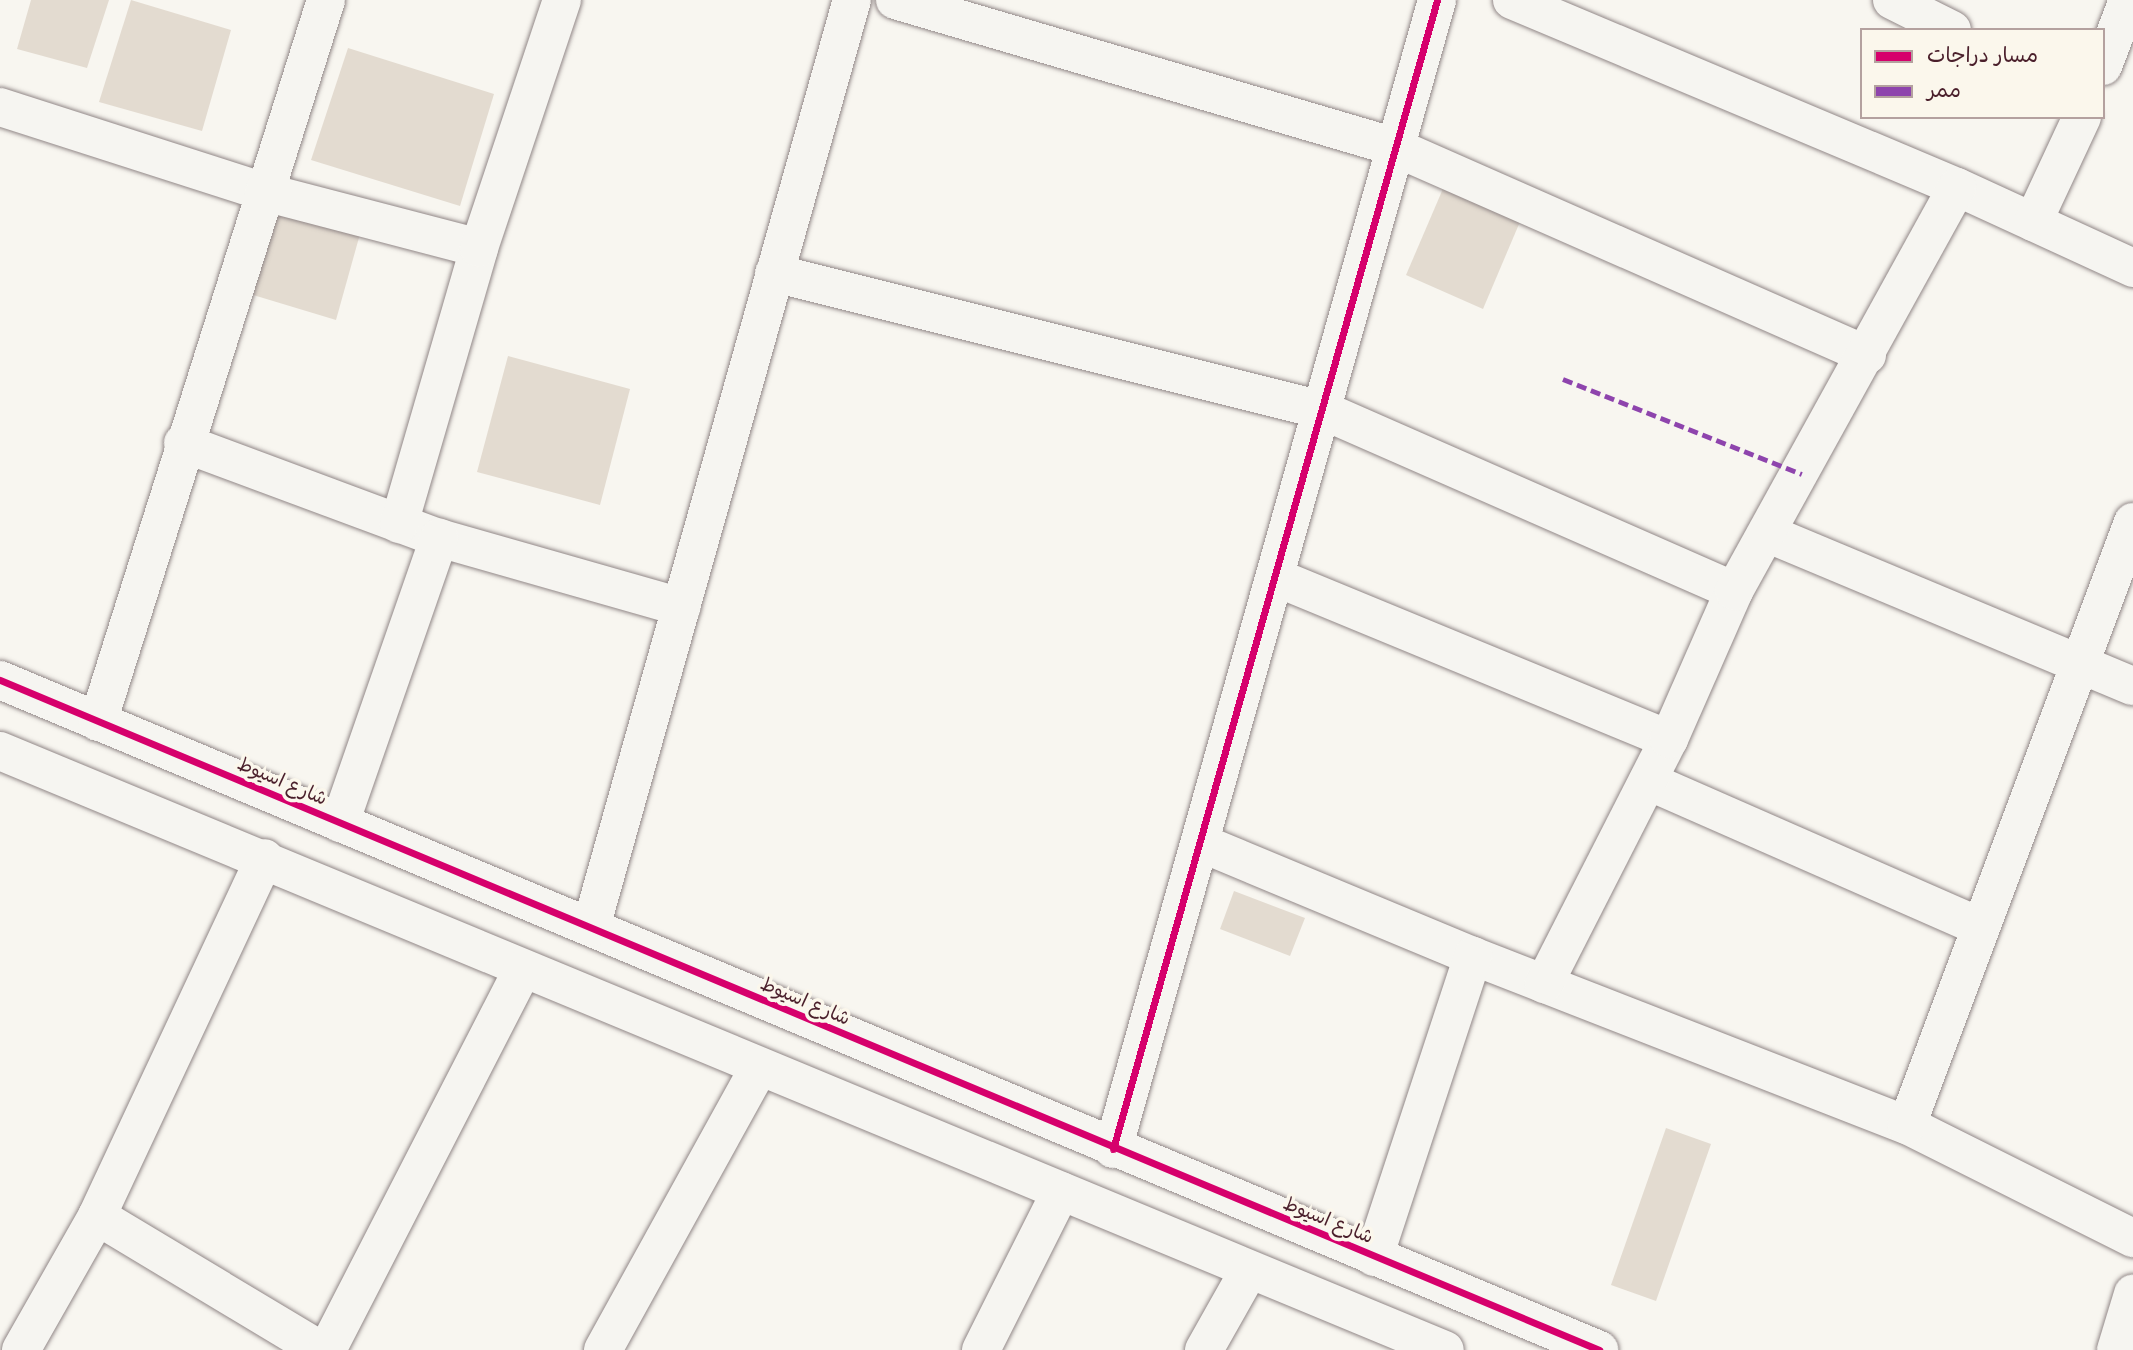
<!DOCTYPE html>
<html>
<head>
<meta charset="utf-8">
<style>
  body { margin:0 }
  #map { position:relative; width:2133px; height:1350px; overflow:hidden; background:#f8f6f0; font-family:"Balsamiq Sans","Playpen Sans Arabic",sans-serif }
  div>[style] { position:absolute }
  .building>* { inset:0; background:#e3dbd0 }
  .roads { filter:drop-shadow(0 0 2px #918787) drop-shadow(0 0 2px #918787) }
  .minor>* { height:38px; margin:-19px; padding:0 19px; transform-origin:19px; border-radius:19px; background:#f6f5f1 }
  .quiet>* { height:5px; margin-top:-2.5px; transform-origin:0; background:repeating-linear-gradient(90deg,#8e44ad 0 10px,transparent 0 15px) }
  .cycleway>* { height:7px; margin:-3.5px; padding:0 3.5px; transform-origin:3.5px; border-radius:3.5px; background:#d6006c }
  span { translate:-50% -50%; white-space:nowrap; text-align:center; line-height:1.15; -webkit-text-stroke:7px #fbf7ec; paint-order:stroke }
  .street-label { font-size:19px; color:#4a1f2b }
  .legend { position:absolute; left:1860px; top:28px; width:245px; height:91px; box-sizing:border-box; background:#fbf7ec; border:2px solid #b4a19f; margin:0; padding:9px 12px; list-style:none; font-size:21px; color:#4a1f2b }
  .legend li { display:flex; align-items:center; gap:14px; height:35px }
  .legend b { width:35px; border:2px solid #b4a19f }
</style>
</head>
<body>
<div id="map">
  <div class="building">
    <div style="clip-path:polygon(31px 0,109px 0,87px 68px,17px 49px)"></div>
    <div style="clip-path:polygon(131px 0,231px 30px,202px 131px,99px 102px)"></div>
    <div style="clip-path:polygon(348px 48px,494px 94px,460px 206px,311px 160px)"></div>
    <div style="clip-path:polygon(1445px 184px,1522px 217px,1483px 309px,1406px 275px)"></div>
    <div style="clip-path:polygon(276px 207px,360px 234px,336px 320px,253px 295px)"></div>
    <div style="clip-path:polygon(508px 356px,630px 389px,600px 505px,477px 472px)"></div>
    <div style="clip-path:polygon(1234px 891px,1305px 918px,1290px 956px,1220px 929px)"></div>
    <div style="clip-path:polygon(1666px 1128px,1711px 1144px,1656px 1301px,1611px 1285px)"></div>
  </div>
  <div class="roads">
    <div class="minor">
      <div style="left:895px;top:0;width:518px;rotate:16.37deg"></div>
      <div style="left:1392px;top:146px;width:519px;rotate:23.75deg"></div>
      <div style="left:1512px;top:0;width:483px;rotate:22.8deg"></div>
      <div style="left:1957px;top:187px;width:194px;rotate:24.7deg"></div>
      <div style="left:1892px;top:0;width:67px;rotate:26.6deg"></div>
      <div style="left:2103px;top:66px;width:71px;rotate:-69.3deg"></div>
      <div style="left:0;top:107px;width:277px;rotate:17.8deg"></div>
      <div style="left:264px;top:192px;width:222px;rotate:14.6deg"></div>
      <div style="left:2033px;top:222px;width:116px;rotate:-65deg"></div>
      <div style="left:774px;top:273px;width:565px;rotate:14.04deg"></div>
      <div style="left:1322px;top:410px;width:450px;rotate:23.7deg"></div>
      <div style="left:183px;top:443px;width:273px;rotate:20.4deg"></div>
      <div style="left:439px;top:538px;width:252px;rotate:15.9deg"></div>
      <div style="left:399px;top:524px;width:287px;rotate:-73.8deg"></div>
      <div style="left:479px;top:248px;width:262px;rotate:-71.5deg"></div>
      <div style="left:1769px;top:534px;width:394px;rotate:22.7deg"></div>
      <div style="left:1275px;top:577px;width:426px;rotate:22.4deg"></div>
      <div style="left:0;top:680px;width:1734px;rotate:22.73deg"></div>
      <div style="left:98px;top:722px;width:757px;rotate:-72.47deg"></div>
      <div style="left:0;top:751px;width:1564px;rotate:22.52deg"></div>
      <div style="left:1648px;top:781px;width:361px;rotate:23.7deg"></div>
      <div style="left:340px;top:823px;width:302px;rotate:-70.8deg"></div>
      <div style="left:1201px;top:843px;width:295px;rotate:22.6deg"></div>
      <div style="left:1473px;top:956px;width:466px;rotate:21.3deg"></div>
      <div style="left:1907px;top:1125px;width:253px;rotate:26.6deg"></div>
      <div style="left:591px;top:927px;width:963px;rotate:-74.28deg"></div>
      <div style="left:1544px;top:984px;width:275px;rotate:-63deg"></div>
      <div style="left:1669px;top:739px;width:162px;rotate:-66.3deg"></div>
      <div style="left:1734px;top:591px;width:461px;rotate:-61.1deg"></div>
      <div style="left:1907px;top:1125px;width:644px;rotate:-69.45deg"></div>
      <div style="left:1113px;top:1149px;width:1194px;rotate:-74.25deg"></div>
      <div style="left:97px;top:1216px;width:260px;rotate:31deg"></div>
      <div style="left:1374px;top:1257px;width:317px;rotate:-71.8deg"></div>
      <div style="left:21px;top:1350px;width:154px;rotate:-60.4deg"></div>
      <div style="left:97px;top:1216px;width:395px;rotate:-64.9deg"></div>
      <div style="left:327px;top:1350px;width:428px;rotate:-62.8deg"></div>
      <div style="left:603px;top:1350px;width:323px;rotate:-61.1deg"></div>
      <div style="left:981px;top:1350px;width:178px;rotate:-63.3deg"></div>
      <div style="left:1204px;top:1350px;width:90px;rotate:-60.6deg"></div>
      <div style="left:2116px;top:1350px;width:59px;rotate:-73.1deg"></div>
    </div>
  </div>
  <div class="quiet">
    <div style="left:1563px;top:379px;width:257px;rotate:21.7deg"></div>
  </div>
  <div class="cycleway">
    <div style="left:0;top:680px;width:1734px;rotate:22.73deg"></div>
    <div style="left:1113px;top:1149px;width:1194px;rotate:-74.25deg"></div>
  </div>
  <div class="street-label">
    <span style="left:282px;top:782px;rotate:23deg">شارع اسيوط</span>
    <span style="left:805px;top:1002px;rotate:23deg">شارع اسيوط</span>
    <span style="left:1328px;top:1221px;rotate:22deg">شارع اسيوط</span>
  </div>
  <ul class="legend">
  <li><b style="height:9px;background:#d6006c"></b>مسار دراجات</li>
  <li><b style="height:9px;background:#8e44ad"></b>ممر</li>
  </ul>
</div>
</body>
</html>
